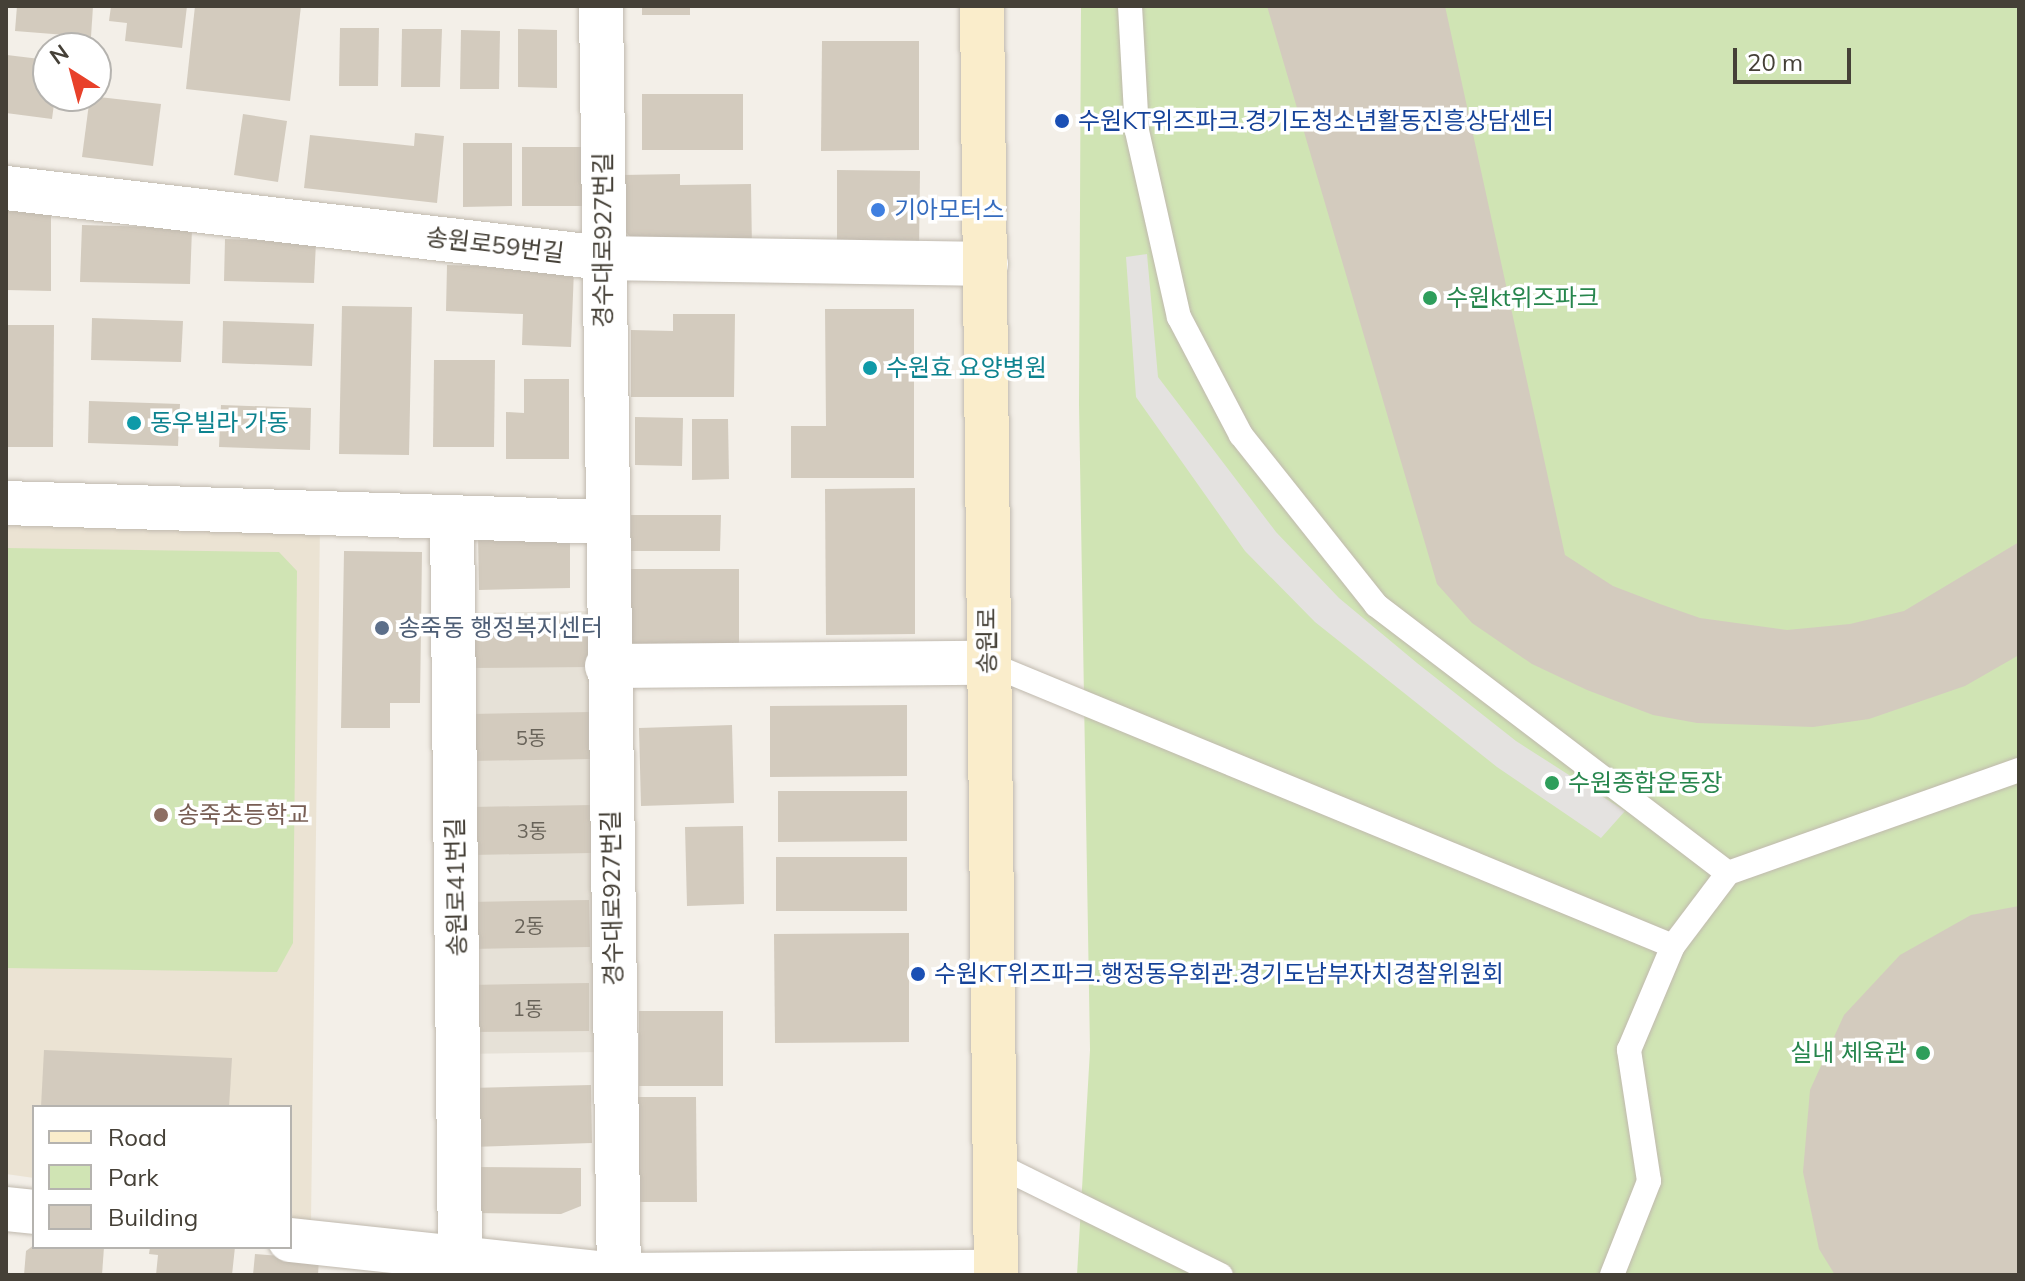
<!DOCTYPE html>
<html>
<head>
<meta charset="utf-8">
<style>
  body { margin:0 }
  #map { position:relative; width:2025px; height:1281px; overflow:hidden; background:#f3efe8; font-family:Mulish,"Noto Sans KR",sans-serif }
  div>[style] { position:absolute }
  .residential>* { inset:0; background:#e6e1d7 }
  .education>* { inset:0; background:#ebe3d3 }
  .green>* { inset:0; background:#d0e4b4 }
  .parking>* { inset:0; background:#e4e2e0 }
  .building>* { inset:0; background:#d3cbbe }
  .roads { filter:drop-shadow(0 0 2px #c0b9ae) drop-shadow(0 0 2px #c0b9ae) }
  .lane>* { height:24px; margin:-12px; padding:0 12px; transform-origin:12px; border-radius:12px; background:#fff }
  .street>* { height:44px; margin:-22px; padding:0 22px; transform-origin:22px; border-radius:22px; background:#fff }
  .secondary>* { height:44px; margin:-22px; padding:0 22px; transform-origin:22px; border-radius:22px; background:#faedcb }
  .dots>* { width:22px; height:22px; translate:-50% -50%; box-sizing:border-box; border:4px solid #fff; border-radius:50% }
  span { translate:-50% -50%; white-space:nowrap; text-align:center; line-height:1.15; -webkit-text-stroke:7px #fff; paint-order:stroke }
  .number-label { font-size:20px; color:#686359 }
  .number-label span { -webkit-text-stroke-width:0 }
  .transit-label { font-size:24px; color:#164399 }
  .left { translate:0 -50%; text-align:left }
  .shop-label { font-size:24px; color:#366cbe }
  .street-label { font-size:24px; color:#454037 }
  .leisure-label { font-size:24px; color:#27864d }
  .right { translate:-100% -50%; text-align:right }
  .culture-label { font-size:24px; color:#0d838f }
  .service-label { font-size:24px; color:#4e5e75 }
  .education-label { font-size:24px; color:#785e54 }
  .frame { position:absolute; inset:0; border:8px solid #454037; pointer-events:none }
  .legend { position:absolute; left:32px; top:1105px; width:260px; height:144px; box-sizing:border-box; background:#fff; border:2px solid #b5b3af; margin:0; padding:10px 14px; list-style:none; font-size:24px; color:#454037 }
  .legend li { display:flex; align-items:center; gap:16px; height:40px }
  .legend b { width:40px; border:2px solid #b5b3af }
  .north { position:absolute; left:32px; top:32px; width:80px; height:80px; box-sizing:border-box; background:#fff; border:2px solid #b5b3af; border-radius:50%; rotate:324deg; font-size:22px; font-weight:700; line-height:32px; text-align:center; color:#454037 }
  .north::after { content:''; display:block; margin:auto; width:28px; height:36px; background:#e8412a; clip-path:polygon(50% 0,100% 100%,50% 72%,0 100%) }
  .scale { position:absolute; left:1733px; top:48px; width:118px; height:36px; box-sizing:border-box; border:4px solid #454037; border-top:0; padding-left:10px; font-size:24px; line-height:28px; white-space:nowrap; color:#454037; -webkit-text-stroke:6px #fff; paint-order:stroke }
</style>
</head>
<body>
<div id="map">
  <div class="residential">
    <div style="clip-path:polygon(599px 611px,604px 1052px,463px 1054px,458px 613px)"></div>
  </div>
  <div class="education">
    <div style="clip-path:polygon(6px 514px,320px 524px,311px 1222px,290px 1219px,290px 1107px,34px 1107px,34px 1178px,6px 1174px)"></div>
  </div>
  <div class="green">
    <div style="clip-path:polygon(1081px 6px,2019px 6px,2019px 1275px,1077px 1275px,1090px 1050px,1079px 404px)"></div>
    <div style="clip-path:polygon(6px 548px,279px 552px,297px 571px,293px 943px,277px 972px,6px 968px)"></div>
  </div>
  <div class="parking">
    <div style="clip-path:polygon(1147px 254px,1158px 377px,1276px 532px,1339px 598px,1417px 663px,1516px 741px,1625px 811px,1601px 838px,1497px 767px,1315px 622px,1245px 551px,1136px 397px,1126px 257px)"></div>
  </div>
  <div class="building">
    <div style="clip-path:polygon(17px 6px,93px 6px,91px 37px,15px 31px)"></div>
    <div style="clip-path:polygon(111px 6px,187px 6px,182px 48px,125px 41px,127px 23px,109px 21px)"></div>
    <div style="clip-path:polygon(195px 6px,301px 6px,290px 101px,186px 89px)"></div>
    <div style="clip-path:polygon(642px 6px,690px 6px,690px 15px,642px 15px)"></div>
    <div style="clip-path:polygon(1267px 6px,1445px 6px,1565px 555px,1613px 586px,1660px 604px,1700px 618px,1787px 630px,1850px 624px,1904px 611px,2019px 542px,2019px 655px,1965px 686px,1869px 719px,1813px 727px,1697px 723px,1653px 715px,1587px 690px,1532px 664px,1472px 623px,1437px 584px)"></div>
    <div style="clip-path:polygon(340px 28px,379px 28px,378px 86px,339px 86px)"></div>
    <div style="clip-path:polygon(402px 29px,442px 29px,440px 87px,401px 87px)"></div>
    <div style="clip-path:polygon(518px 29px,557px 30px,557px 88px,518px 87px)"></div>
    <div style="clip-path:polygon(461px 30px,500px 31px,499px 89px,460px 89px)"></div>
    <div style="clip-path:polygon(822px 41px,919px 41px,919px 150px,821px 151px)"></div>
    <div style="clip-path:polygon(7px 55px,48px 60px,48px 96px,65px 96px,64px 105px,54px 104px,52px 119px,6px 113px)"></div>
    <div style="clip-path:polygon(642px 94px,743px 94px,743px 150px,642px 150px)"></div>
    <div style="clip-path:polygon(90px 96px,161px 104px,153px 166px,82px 157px)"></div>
    <div style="clip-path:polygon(243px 114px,287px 121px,278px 182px,234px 175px)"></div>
    <div style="clip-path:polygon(415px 133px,444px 136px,437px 203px,304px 188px,310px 135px,414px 146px)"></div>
    <div style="clip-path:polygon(463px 143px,512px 143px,512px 206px,463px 207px)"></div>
    <div style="clip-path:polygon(522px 147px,589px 147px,588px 206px,522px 206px)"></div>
    <div style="clip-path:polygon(837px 170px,920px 171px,919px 251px,837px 250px)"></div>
    <div style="clip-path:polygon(680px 174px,680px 185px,751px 184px,752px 250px,643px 251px,623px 229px,622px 175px)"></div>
    <div style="clip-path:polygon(6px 208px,51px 208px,51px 291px,6px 290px)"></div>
    <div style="clip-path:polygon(82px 225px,192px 228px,190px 284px,80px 282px)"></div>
    <div style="clip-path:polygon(225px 239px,316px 242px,314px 283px,224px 281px)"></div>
    <div style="clip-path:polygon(447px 265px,574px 269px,571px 347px,522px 345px,523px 314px,446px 311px)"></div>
    <div style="clip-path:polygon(342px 306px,412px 307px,409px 455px,339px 454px)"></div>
    <div style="clip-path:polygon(825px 309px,914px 309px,914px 478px,791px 478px,791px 426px,826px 426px)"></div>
    <div style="clip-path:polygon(673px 314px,735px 314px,734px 397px,631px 397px,631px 330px,673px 331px)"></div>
    <div style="clip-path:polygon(92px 318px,183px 321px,181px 362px,91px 360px)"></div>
    <div style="clip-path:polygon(223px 321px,314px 324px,312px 366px,222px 363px)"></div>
    <div style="clip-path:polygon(6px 325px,54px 325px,53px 447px,6px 447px)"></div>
    <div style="clip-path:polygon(434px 360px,495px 360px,494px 447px,433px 447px)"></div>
    <div style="clip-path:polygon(524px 379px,569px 379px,569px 459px,506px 459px,506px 412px,524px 413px)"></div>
    <div style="clip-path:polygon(89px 401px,180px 404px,178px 446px,88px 443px)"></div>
    <div style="clip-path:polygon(221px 405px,311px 408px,310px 450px,219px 447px)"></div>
    <div style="clip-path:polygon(635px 417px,683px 418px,682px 466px,635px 465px)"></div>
    <div style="clip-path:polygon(692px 419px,728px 419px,729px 479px,692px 480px)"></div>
    <div style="clip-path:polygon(915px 488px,915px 634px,826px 635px,825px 489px)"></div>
    <div style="clip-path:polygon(631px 515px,721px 515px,720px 551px,631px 551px)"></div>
    <div style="clip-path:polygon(570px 533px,570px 588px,479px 590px,478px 534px)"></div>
    <div style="clip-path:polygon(344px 551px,422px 552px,420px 703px,390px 703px,390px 728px,341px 728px)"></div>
    <div style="clip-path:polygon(631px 569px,739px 569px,739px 653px,643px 654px,631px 642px)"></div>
    <div style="clip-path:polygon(589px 619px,590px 667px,468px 668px,468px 621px)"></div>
    <div style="clip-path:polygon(907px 705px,907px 776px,770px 777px,770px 706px)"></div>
    <div style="clip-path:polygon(591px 712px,592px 759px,471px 761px,470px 714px)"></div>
    <div style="clip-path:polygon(732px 725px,734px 803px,641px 806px,639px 728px)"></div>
    <div style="clip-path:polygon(778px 791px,907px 791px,907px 841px,778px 842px)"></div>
    <div style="clip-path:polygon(592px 805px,592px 853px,472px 855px,471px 807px)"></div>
    <div style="clip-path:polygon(743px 826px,744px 904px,687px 906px,685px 827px)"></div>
    <div style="clip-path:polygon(776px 857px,907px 857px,907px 911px,776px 911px)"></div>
    <div style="clip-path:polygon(589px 900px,590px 947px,469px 949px,469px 902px)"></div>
    <div style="clip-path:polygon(2019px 906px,2019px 1275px,1835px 1275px,1819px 1249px,1803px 1172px,1810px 1090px,1844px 1015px,1900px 955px,1971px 915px)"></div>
    <div style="clip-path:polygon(909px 933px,909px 1042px,775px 1043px,774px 934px)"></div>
    <div style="clip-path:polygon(589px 983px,589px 1031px,468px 1032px,468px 985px)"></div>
    <div style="clip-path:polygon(639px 1011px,723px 1011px,723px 1086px,639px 1086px)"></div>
    <div style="clip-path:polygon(44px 1050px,232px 1058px,229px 1107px,41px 1107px)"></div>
    <div style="clip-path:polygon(591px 1085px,592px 1143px,472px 1147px,470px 1088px)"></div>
    <div style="clip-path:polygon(626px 1097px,696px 1097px,697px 1202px,626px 1202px)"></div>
    <div style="clip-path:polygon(474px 1167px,581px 1168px,581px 1206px,561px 1214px,473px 1213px)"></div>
    <div style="clip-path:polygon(34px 1245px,104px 1247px,102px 1275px,24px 1275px,26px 1251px)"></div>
    <div style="clip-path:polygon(150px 1247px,235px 1247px,232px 1275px,156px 1275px,158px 1255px,149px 1254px)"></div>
    <div style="clip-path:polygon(255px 1254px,319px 1259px,318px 1275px,253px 1275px)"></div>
  </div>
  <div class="roads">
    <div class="lane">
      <div style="left:1130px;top:6px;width:125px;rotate:86.8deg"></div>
      <div style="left:1137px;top:131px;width:191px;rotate:77.3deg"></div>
      <div style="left:1179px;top:317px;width:133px;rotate:62.3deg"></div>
      <div style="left:1241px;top:435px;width:217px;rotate:51.5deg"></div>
      <div style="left:1376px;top:605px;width:442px;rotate:37.3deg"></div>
      <div style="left:987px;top:663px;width:742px;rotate:22.42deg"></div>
      <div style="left:994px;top:1163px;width:253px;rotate:26.3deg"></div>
      <div style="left:1612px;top:1275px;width:101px;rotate:-68.5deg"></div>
      <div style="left:1649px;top:1181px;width:133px;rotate:-98.7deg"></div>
      <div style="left:1629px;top:1050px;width:113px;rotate:-67.1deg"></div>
      <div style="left:1673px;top:946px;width:91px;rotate:-53deg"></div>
      <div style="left:1728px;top:873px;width:309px;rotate:-19.5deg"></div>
    </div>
    <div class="street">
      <div style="left:601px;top:6px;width:1269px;rotate:89.19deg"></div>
      <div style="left:6px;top:188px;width:602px;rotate:6.68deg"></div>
      <div style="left:604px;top:258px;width:382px;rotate:0.9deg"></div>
      <div style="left:6px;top:503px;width:598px;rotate:1.82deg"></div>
      <div style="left:452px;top:517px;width:741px;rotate:89.38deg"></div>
      <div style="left:607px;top:666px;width:380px;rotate:-0.5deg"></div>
      <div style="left:6px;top:1209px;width:28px;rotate:6deg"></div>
      <div style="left:290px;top:1240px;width:331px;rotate:6.1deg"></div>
      <div style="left:619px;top:1275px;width:376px;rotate:-0.5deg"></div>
    </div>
    <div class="secondary">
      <div style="left:982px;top:6px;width:1269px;rotate:89.37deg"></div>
    </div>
  </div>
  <div class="dots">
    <div style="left:1062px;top:121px;background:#1a4fb4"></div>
    <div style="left:878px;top:210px;background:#3f7fe0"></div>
    <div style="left:1430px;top:298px;background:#2e9e5b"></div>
    <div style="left:870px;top:368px;background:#0f9aa8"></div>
    <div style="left:134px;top:423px;background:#0f9aa8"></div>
    <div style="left:382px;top:628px;background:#5c6f8a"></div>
    <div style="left:1552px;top:783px;background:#2e9e5b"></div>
    <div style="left:161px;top:815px;background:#8d6e63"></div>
    <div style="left:918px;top:974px;background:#1a4fb4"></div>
    <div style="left:1923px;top:1053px;background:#2e9e5b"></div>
  </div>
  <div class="number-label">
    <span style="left:531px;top:737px">5동</span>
    <span style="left:532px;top:830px">3동</span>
    <span style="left:529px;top:925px">2동</span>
    <span style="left:528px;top:1008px">1동</span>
  </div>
  <div class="transit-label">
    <span class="left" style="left:1078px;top:121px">수원KT위즈파크.경기도청소년활동진흥상담센터</span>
    <span class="left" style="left:934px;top:974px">수원KT위즈파크.행정동우회관.경기도남부자치경찰위원회</span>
  </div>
  <div class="shop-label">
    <span class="left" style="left:894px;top:210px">기아모터스</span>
  </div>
  <div class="street-label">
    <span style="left:603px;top:240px;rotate:-90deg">경수대로927번길</span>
    <span style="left:495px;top:245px;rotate:7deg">송원로59번길</span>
    <span style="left:987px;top:641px;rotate:-90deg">송원로</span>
    <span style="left:456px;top:887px;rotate:-91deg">송원로41번길</span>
    <span style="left:612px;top:898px;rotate:-91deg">경수대로927번길</span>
  </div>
  <div class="leisure-label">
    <span class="left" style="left:1446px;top:298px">수원kt위즈파크</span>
    <span class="left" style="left:1568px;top:783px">수원종합운동장</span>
    <span class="right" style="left:1907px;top:1053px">실내 체육관</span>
  </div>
  <div class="culture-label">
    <span class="left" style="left:886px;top:368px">수원효 요양병원</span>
    <span class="left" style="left:150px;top:423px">동우빌라 가동</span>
  </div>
  <div class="service-label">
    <span class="left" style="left:398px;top:628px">송죽동 행정복지센터</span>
  </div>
  <div class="education-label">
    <span class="left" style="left:177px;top:815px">송죽초등학교</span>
  </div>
  <div class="frame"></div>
  <ul class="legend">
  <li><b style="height:10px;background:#faedcb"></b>Road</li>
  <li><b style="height:22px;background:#d0e4b4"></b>Park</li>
  <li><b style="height:22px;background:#d3cbbe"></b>Building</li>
  </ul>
  <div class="north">N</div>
  <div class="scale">20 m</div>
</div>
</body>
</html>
